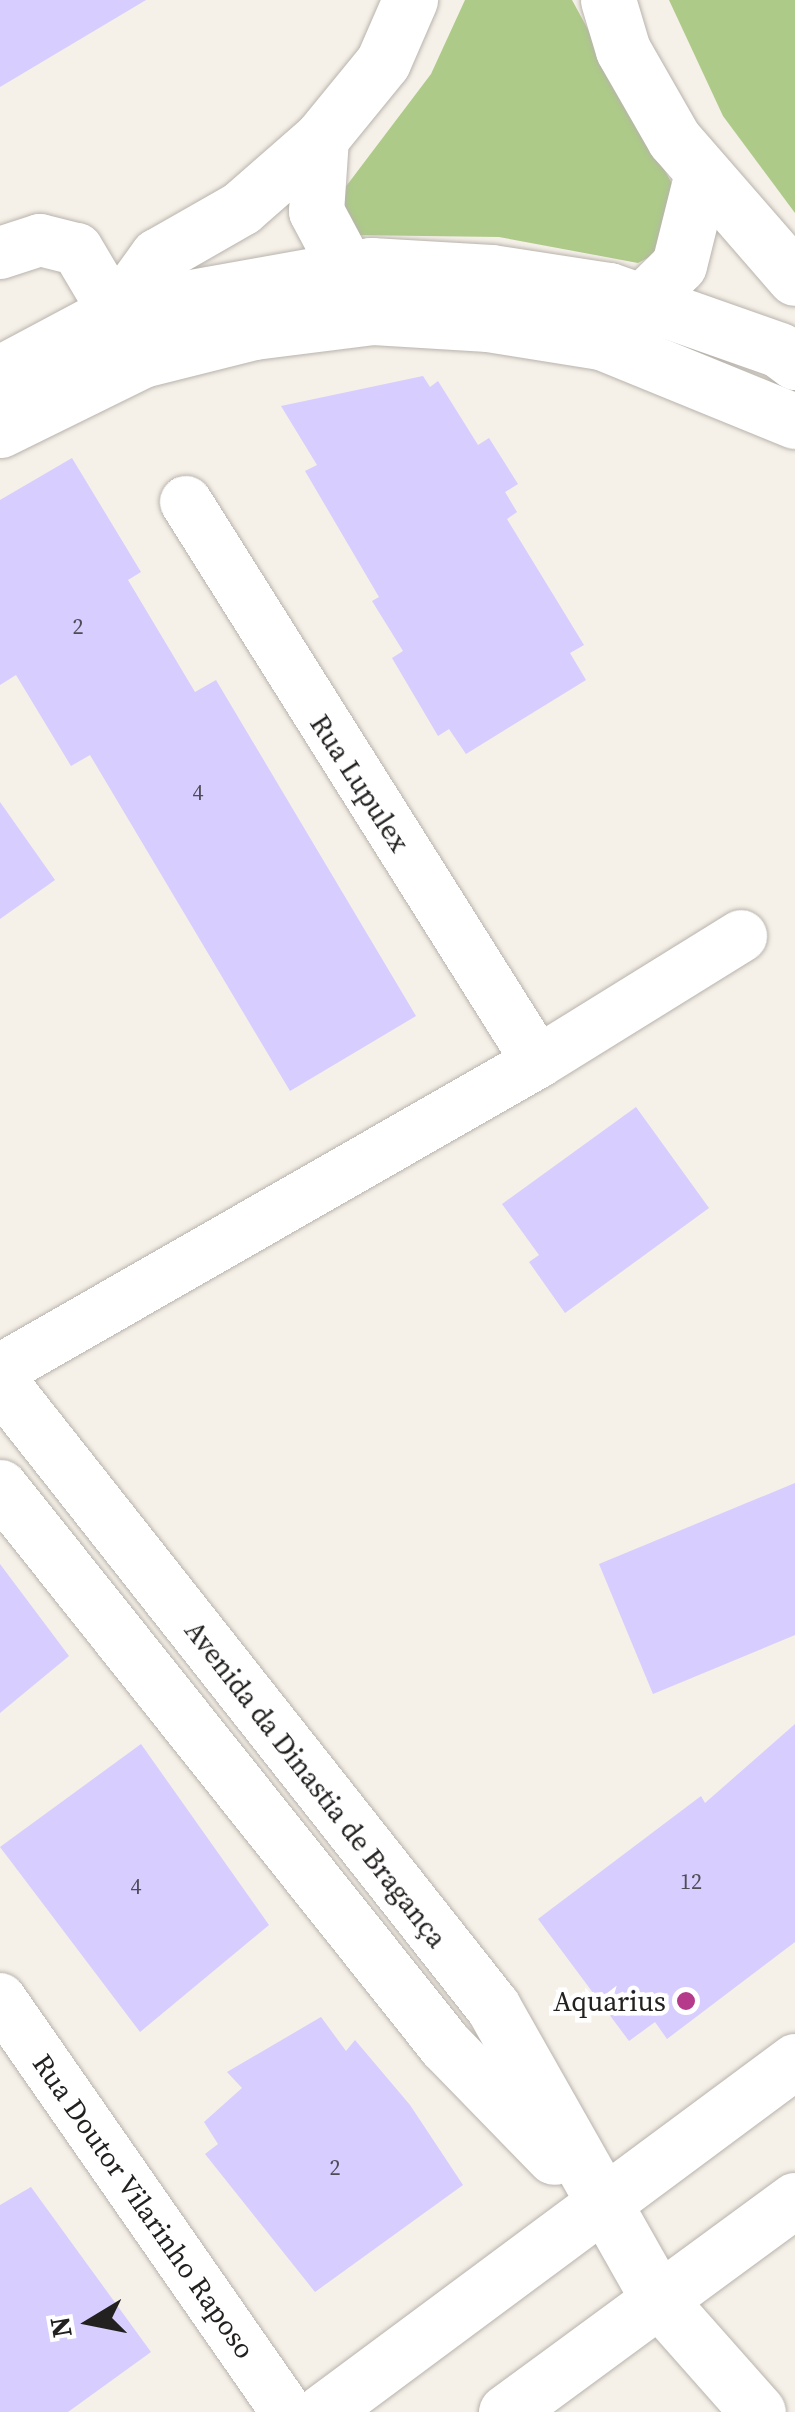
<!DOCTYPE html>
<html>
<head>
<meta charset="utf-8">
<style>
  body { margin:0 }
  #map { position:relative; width:795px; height:2412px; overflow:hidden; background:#f5f0e8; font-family:"Source Serif 4",serif }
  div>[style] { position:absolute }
  .green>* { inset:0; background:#adca89 }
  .building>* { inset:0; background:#d7cdff }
  .roads { filter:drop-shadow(0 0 2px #b8b3ac) drop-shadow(0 0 2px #b8b3ac) }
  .street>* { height:52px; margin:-26px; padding:0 26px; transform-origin:26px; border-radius:26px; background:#fff }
  .secondary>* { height:55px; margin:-27.5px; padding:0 27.5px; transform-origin:27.5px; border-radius:27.5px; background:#fff }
  .primary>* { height:55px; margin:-27.5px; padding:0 27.5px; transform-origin:27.5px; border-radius:27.5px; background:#fff }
  .dots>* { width:28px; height:28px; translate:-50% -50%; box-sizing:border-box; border:5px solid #fff; border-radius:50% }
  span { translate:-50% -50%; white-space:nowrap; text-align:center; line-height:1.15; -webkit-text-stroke:9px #fff; paint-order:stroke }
  .number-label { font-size:22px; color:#504c57 }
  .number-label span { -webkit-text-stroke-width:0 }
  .street-label { font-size:28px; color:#23211f }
  .poi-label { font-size:28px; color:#23211f }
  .right { translate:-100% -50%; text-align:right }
  .north { position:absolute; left:40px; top:2272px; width:100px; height:100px; -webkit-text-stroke:8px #fff; paint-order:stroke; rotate:260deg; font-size:28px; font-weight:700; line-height:40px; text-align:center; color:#23211f }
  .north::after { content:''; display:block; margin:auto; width:35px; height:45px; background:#23211f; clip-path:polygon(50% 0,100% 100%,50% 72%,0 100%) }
</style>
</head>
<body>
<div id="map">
  <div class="green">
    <div style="clip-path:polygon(465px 0,572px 0,676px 191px,661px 251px,638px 263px,499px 237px,349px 235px,341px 193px,431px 74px)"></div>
    <div style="clip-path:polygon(669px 0,795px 0,795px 213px,723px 116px)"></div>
  </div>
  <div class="building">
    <div style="clip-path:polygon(0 0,146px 0,0 87px)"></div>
    <div style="clip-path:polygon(423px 376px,430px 387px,438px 381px,478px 445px,489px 438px,518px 484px,505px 492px,517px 512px,507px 519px,584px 645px,570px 653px,586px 680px,466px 754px,449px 729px,438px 736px,392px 658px,403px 651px,372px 601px,379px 597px,305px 471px,317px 465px,281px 406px)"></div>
    <div style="clip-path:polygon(72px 458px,141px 572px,128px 580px,195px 692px,216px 680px,416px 1016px,290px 1091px,90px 755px,71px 766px,16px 675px,0 685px,0 500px)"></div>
    <div style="clip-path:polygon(0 802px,55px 880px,0 919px)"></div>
    <div style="clip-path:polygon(636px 1107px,709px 1208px,565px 1313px,529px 1262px,539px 1255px,502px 1204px)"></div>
    <div style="clip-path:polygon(795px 1483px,795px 1635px,653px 1694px,599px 1564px)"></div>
    <div style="clip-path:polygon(0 1564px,69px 1656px,0 1713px)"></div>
    <div style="clip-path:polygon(795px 1724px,795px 1942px,667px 2039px,655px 2022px,629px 2041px,538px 1919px,701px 1796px,705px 1803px)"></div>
    <div style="clip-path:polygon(141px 1744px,269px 1925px,140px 2032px,0 1847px)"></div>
    <div style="clip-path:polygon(321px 2017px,346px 2051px,355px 2040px,410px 2105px,463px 2185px,315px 2292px,205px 2154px,218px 2144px,204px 2122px,242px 2088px,227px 2072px)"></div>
    <div style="clip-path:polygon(31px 2187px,151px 2352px,68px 2412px,0 2412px,0 2205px)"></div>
  </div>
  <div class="roads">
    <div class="street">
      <div style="left:0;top:253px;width:42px;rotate:-18deg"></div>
      <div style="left:40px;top:240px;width:38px;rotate:14deg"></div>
      <div style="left:77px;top:249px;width:117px;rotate:59.3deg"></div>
      <div style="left:186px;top:502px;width:661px;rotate:57.85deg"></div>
      <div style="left:0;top:1370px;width:620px;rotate:-29.79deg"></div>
      <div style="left:538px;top:1062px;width:239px;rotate:-31.8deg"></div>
      <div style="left:0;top:1999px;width:503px;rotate:55.2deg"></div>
    </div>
    <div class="secondary">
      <div style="left:0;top:1382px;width:796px;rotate:51.73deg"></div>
      <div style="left:493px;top:2007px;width:337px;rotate:60.5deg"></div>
      <div style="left:659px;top:2300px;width:149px;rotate:48.5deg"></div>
      <div style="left:0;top:1487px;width:714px;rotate:51.43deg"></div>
      <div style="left:445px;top:2045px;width:156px;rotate:45.8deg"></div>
      <div style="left:322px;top:2412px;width:589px;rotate:-36.58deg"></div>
      <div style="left:506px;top:2412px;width:358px;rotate:-36.3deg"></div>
    </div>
    <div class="primary">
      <div style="left:608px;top:0;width:52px;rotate:73.3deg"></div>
      <div style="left:623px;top:50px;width:103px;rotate:60.2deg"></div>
      <div style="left:674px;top:139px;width:184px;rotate:49deg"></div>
      <div style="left:321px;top:138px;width:73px;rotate:93.9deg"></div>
      <div style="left:316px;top:211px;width:100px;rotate:61.9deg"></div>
      <div style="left:118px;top:310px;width:67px;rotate:-54.2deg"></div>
      <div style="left:157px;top:256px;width:97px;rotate:-29.7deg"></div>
      <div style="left:241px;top:208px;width:106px;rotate:-41.2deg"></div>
      <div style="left:321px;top:138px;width:98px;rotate:-50.8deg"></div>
      <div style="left:383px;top:62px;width:68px;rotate:-66.5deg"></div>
      <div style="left:621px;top:322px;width:81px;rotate:-44.5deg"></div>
      <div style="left:679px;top:265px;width:95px;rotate:-76deg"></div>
      <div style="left:0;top:373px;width:134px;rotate:-28.1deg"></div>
      <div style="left:118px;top:310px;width:257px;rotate:-10.1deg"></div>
      <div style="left:371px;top:265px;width:120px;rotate:3.3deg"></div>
      <div style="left:491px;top:272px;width:119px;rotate:8.7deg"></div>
      <div style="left:609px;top:290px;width:180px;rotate:19.4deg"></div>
      <div style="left:779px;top:350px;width:20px;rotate:37deg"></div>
      <div style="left:0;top:430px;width:158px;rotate:-26.2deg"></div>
      <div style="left:142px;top:360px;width:115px;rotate:-14deg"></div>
      <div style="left:254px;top:332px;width:120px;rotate:-7.2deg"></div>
      <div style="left:373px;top:317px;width:115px;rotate:3.5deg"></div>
      <div style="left:488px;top:324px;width:114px;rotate:9.1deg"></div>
      <div style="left:601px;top:342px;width:209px;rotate:22.2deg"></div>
    </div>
  </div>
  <div class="dots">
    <div style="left:686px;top:2001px;background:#b63a8b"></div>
  </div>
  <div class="number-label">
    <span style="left:78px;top:627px">2</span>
    <span style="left:198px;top:793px">4</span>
    <span style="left:691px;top:1882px">12</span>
    <span style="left:136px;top:1887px">4</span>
    <span style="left:335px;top:2168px">2</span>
  </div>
  <div class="street-label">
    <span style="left:360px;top:783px;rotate:57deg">Rua Lupulex</span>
    <span style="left:316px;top:1784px;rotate:52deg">Avenida da Dinastia de Bragança</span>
    <span style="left:144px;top:2206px;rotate:55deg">Rua Doutor Vilarinho Raposo</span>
  </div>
  <div class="poi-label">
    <span class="right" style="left:666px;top:2001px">Aquarius</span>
  </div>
  <div class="north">N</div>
</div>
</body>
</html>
